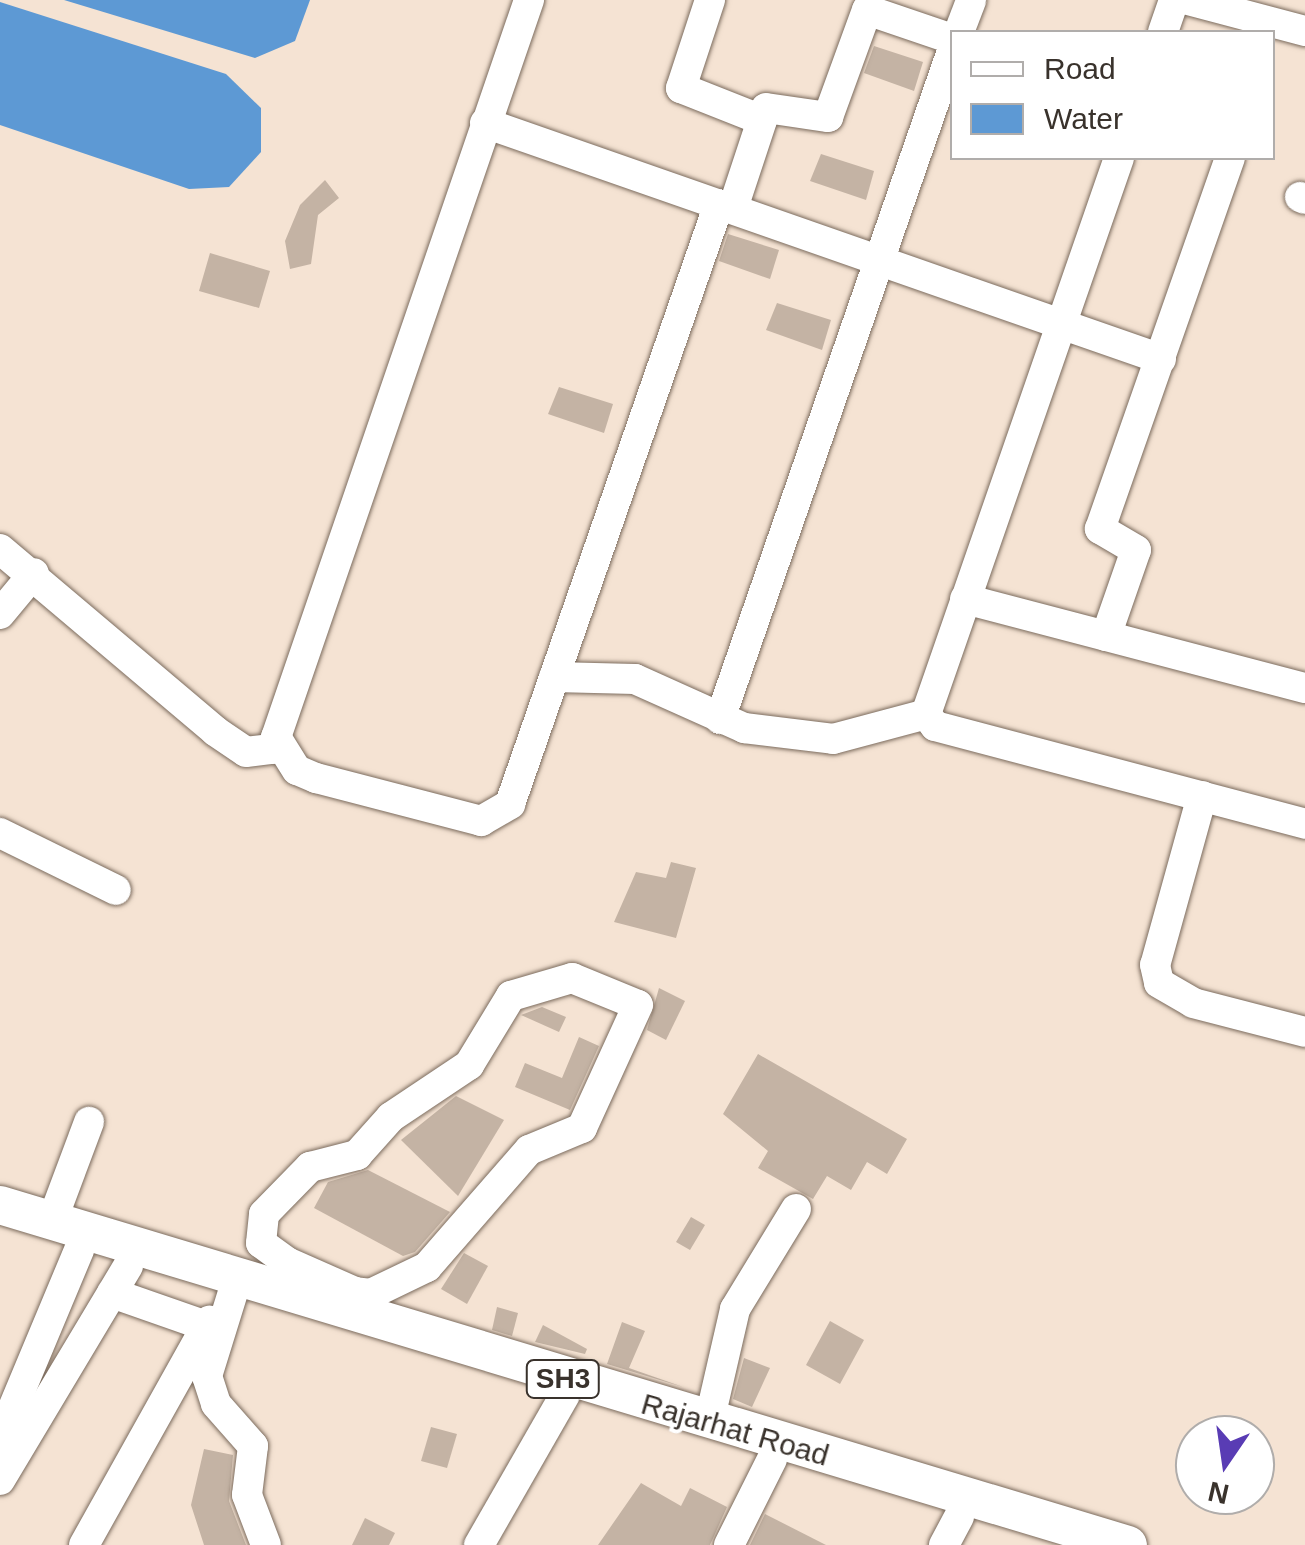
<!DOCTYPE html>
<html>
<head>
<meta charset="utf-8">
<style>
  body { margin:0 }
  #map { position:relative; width:1305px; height:1545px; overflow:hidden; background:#f5e3d3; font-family:Helvetica,sans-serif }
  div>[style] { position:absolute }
  .water>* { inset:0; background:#5d99d4 }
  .building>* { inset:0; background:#c4b3a4 }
  .roads { filter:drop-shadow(0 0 2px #7b6b5d) drop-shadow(0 0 2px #7b6b5d) }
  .minor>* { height:30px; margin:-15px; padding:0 15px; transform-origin:15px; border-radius:15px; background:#fff }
  .major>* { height:38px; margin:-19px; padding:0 19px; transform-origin:19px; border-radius:19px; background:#fff }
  span { translate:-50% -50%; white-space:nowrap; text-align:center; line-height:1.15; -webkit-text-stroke:8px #fff; paint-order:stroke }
  .shield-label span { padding:2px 8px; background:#fff; border:2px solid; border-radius:8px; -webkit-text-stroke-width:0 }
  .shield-label { font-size:28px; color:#39322c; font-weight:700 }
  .street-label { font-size:30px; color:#39322c }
  .legend { position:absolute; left:950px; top:30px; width:325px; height:130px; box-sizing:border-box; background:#fff; border:2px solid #b0adab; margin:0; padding:12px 18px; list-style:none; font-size:30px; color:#39322c }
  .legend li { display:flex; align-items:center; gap:20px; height:50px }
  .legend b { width:50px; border:2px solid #b0adab }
  .north { position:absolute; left:1175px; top:1415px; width:100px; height:100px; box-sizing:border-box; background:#fff; border:2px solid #b0adab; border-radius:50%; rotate:193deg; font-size:28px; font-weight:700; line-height:40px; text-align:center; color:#39322c }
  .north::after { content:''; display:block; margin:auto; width:35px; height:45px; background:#593cb4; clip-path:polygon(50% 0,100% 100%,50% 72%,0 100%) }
</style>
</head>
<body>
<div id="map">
  <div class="water">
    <div style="clip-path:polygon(64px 0,310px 0,295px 41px,255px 58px)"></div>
    <div style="clip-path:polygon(0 2px,226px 74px,261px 108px,261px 152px,229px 187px,189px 189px,0 125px)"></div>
  </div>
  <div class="building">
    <div style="clip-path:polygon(874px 46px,923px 62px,914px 91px,864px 73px)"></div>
    <div style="clip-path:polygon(821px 154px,874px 171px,866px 200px,810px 181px)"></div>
    <div style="clip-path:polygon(325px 180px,339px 198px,318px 215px,311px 264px,290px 269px,285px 241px,300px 205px)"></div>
    <div style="clip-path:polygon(728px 234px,779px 250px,770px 279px,719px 261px)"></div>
    <div style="clip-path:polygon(210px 253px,270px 271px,259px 308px,199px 291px)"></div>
    <div style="clip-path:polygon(777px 303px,831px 320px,822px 350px,766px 330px)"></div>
    <div style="clip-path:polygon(559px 387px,613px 404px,604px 433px,548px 414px)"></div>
    <div style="clip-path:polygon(671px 862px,696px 868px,676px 938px,614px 922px,636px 872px,666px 878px)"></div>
    <div style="clip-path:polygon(659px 988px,685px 1001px,666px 1040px,647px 1030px)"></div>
    <div style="clip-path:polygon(542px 1007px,566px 1017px,559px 1032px,521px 1015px)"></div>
    <div style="clip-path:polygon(579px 1037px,599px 1046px,570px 1110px,515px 1087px,525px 1063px,562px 1078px)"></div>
    <div style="clip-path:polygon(758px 1054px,907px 1139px,887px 1174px,867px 1162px,851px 1190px,827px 1176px,813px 1199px,758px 1168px,768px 1151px,723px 1114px)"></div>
    <div style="clip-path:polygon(456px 1096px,504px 1120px,458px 1196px,401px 1140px)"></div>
    <div style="clip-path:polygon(368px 1170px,450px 1212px,415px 1252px,403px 1256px,314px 1208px,328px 1182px)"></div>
    <div style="clip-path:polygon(691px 1217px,705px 1225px,690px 1250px,676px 1242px)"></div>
    <div style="clip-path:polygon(464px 1253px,488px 1266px,467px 1304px,441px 1289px)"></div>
    <div style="clip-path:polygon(497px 1307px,518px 1313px,512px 1336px,492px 1330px)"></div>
    <div style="clip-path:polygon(830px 1321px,864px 1340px,840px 1384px,806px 1365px)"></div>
    <div style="clip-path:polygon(622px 1322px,645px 1331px,629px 1368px,683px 1387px,607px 1364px)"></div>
    <div style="clip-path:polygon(543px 1325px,587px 1349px,585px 1354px,535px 1342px)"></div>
    <div style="clip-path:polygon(744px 1358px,770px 1368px,752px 1407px,733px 1399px)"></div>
    <div style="clip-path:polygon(431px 1427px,457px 1434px,447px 1468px,421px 1461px)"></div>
    <div style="clip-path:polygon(204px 1449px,233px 1455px,229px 1501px,246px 1545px,204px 1545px,191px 1505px)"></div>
    <div style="clip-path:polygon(641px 1483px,681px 1506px,690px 1488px,727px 1507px,710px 1545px,598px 1545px)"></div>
    <div style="clip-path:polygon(765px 1514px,826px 1545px,750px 1545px)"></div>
    <div style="clip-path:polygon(365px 1518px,395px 1533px,389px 1545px,352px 1545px)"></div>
  </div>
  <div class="roads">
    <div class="minor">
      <div style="left:710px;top:0;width:93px;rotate:108.2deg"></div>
      <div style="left:681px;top:88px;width:87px;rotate:21.6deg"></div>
      <div style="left:1188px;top:0;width:121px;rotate:14.8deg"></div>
      <div style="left:959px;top:32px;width:34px;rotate:-69deg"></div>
      <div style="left:1163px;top:32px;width:34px;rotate:-71deg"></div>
      <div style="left:485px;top:123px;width:716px;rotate:19.24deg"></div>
      <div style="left:1119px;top:158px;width:589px;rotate:109.14deg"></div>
      <div style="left:926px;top:714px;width:15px;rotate:53deg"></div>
      <div style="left:935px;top:726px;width:383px;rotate:14.8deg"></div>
      <div style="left:1300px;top:197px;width:5px;rotate:22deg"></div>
      <div style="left:733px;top:208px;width:105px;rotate:-71.7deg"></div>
      <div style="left:766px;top:108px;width:63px;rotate:8.3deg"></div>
      <div style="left:828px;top:117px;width:114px;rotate:-70deg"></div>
      <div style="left:867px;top:10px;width:90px;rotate:18.8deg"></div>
      <div style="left:0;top:549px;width:282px;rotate:40.2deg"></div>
      <div style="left:215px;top:731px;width:37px;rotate:34deg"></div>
      <div style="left:246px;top:752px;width:26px;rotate:-7deg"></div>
      <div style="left:272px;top:749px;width:792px;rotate:-71.06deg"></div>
      <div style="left:965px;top:599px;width:351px;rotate:14.7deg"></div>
      <div style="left:0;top:614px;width:53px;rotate:-50.3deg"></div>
      <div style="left:1106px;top:636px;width:91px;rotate:-70.8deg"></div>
      <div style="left:1136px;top:550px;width:42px;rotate:-149.7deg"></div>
      <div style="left:1100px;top:529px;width:393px;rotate:-70.7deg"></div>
      <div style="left:554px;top:677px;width:81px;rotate:1.4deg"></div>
      <div style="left:635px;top:679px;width:120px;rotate:24.2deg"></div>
      <div style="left:744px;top:728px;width:90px;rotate:7deg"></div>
      <div style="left:833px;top:739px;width:96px;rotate:-15deg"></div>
      <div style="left:720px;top:719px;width:707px;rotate:-70.85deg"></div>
      <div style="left:276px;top:737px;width:39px;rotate:58deg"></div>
      <div style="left:297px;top:770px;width:21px;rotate:23deg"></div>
      <div style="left:316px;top:778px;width:171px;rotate:14.6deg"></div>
      <div style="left:481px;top:821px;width:34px;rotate:-30deg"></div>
      <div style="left:510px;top:804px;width:635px;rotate:-70.8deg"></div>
      <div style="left:1202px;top:796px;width:175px;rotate:105.5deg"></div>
      <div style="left:1155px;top:965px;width:18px;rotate:77deg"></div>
      <div style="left:1159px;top:983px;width:39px;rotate:30deg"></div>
      <div style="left:1193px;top:1003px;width:116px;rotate:14.5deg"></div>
      <div style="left:0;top:833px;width:129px;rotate:26.2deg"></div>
      <div style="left:52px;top:1221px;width:106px;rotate:-69.5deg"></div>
      <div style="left:287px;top:1262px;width:74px;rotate:23.8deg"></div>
      <div style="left:238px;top:1276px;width:105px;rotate:107.2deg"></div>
      <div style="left:207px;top:1376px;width:29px;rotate:72deg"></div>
      <div style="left:216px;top:1404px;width:56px;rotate:48.6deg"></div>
      <div style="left:253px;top:1446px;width:49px;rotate:97deg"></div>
      <div style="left:247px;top:1495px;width:53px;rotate:69.2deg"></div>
      <div style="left:290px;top:1292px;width:30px;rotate:-96deg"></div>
      <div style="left:287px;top:1262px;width:32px;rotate:-144deg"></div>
      <div style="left:261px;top:1243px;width:29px;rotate:-84deg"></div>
      <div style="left:264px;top:1214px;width:66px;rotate:-45.6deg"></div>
      <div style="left:310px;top:1167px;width:49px;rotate:-14.3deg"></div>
      <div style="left:357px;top:1155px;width:51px;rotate:-48.2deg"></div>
      <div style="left:391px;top:1117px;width:94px;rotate:-33.7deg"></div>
      <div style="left:469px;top:1065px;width:81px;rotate:-58.7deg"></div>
      <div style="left:511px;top:996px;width:64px;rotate:-16.4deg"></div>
      <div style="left:572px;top:978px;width:71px;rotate:22.2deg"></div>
      <div style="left:638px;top:1005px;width:135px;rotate:114.5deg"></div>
      <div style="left:582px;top:1128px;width:57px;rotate:157.5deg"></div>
      <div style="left:529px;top:1150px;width:155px;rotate:131.1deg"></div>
      <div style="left:427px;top:1267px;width:62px;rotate:154.3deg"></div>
      <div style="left:371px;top:1294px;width:16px;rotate:-173deg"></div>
      <div style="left:355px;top:1292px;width:22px;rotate:112deg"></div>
      <div style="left:112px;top:1293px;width:100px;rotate:19.3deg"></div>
      <div style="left:709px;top:1422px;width:116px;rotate:-77deg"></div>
      <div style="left:735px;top:1309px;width:117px;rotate:-58.6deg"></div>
      <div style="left:0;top:1439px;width:205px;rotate:-67.3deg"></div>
      <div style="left:0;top:1480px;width:249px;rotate:-59.1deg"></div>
      <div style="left:84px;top:1545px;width:257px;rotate:-60.8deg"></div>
      <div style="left:479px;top:1545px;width:173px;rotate:-60.2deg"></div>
      <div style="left:729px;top:1545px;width:96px;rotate:-63.4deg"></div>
      <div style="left:944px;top:1545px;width:32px;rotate:-62deg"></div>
    </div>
    <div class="major">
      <div style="left:0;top:1205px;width:1178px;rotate:16.77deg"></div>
    </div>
  </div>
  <div class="shield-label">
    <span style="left:563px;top:1379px">SH3</span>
  </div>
  <div class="street-label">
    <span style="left:735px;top:1430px;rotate:16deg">Rajarhat Road</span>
  </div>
  <ul class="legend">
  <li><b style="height:12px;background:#fff"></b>Road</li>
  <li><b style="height:28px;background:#5d99d4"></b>Water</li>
  </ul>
  <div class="north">N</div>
</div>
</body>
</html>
